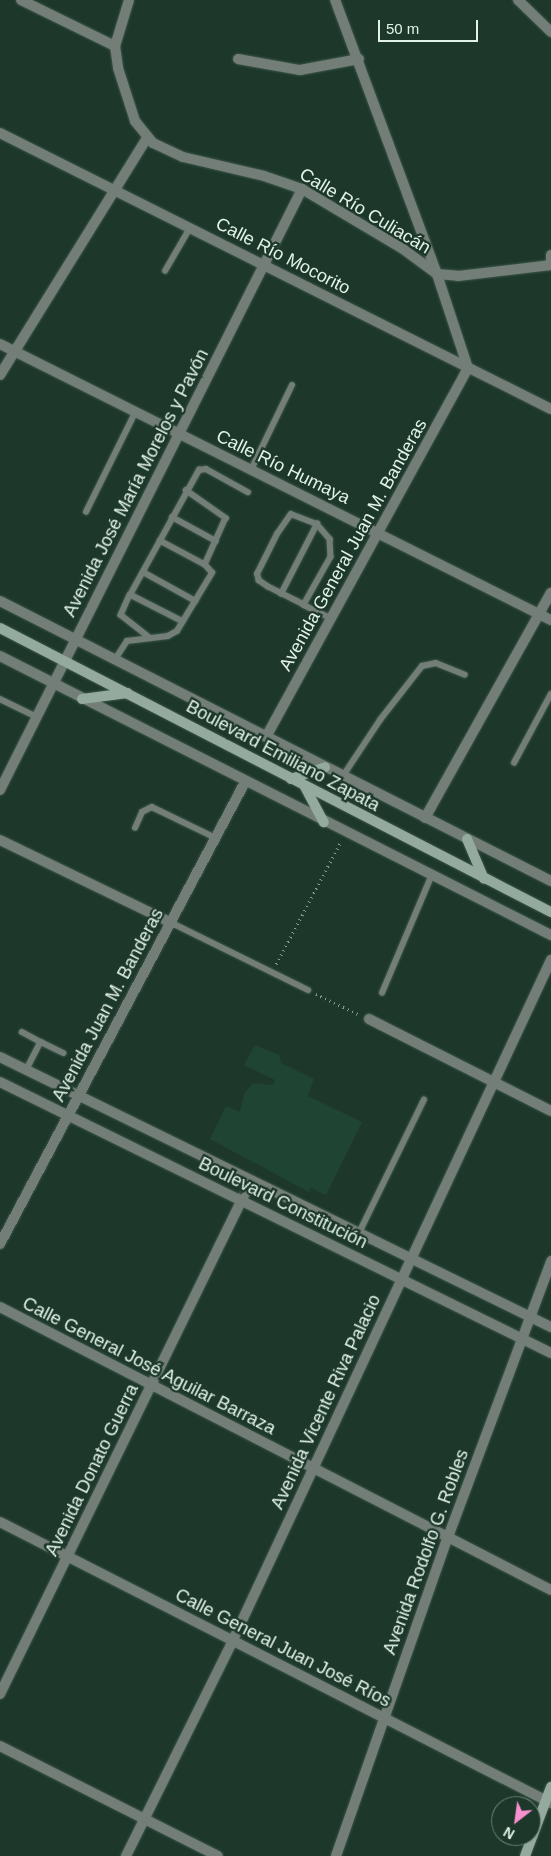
<!DOCTYPE html>
<html>
<head>
<meta charset="utf-8">
<style>
  body { margin:0 }
  #map { position:relative; width:551px; height:1856px; overflow:hidden; background:#1d382b; font-family:Arial,sans-serif }
  div>[style] { position:absolute }
  .built>* { inset:0; background:#204433 }
  .path>* { height:2.5px; margin-top:-1.25px; transform-origin:0; background:repeating-linear-gradient(90deg,#879c91 0 1px,transparent 0 5px) }
  .roads { filter:drop-shadow(0 0 1px #3d5649) drop-shadow(0 0 1px #3d5649) }
  .service>* { height:5.5px; margin:-2.75px; padding:0 2.75px; transform-origin:2.75px; border-radius:2.75px; background:#727e77 }
  .minor>* { height:10px; margin:-5px; padding:0 5px; transform-origin:5px; border-radius:5px; background:#727e77 }
  .tertiary>* { height:10px; margin:-5px; padding:0 5px; transform-origin:5px; border-radius:5px; background:#727e77 }
  .secondary>* { height:10px; margin:-5px; padding:0 5px; transform-origin:5px; border-radius:5px; background:#95aa9e }
  span { translate:-50% -50%; white-space:nowrap; text-align:center; line-height:1.15; -webkit-text-stroke:4.5px #1d382b; paint-order:stroke }
  .street-label { font-size:18px; color:#e2f2e9 }
  .north { position:absolute; left:491px; top:1796px; width:50px; height:50px; box-sizing:border-box; background:#1d382b; border:1px solid #6c8277; border-radius:50%; rotate:210deg; font-size:14px; font-weight:700; line-height:20px; text-align:center; color:#e2f2e9 }
  .north::after { content:''; display:block; margin:auto; width:18px; height:22px; background:#f790ce; clip-path:polygon(50% 0,100% 100%,50% 72%,0 100%) }
  .scale { position:absolute; left:378px; top:20px; width:100px; height:22px; box-sizing:border-box; border:2px solid #e2f2e9; border-top:0; padding-left:6px; font-size:15px; line-height:18px; white-space:nowrap; color:#e2f2e9; -webkit-text-stroke:4px #1d382b; paint-order:stroke }
</style>
</head>
<body>
<div id="map">
  <div class="built">
    <div style="clip-path:polygon(255px 1045px,279px 1055px,281px 1063px,314px 1079px,308px 1096px,362px 1122px,326px 1195px,311px 1188px,309px 1192px,210px 1139px,226px 1106px,240px 1112px,244px 1094px,253px 1083px,273px 1085px,275px 1080px,244px 1065px)"></div>
  </div>
  <div class="path">
    <div style="left:276px;top:964px;width:139px;rotate:-62.1deg"></div>
    <div style="left:316px;top:994px;width:49px;rotate:25.5deg"></div>
  </div>
  <div class="roads">
    <div class="service">
      <div style="left:165px;top:271px;width:50px;rotate:-59.8deg"></div>
      <div style="left:251px;top:470px;width:94px;rotate:-64.2deg"></div>
      <div style="left:186px;top:490px;width:49px;rotate:35deg"></div>
      <div style="left:226px;top:518px;width:51px;rotate:114.1deg"></div>
      <div style="left:86px;top:512px;width:110px;rotate:-63.7deg"></div>
      <div style="left:172px;top:517px;width:50px;rotate:28.6deg"></div>
      <div style="left:143px;top:572px;width:60px;rotate:28.7deg"></div>
      <div style="left:281px;top:594px;width:79px;rotate:-62.8deg"></div>
      <div style="left:130px;top:595px;width:22px;rotate:114deg"></div>
      <div style="left:121px;top:615px;width:37px;rotate:38deg"></div>
      <div style="left:304px;top:605px;width:40px;rotate:-153.4deg"></div>
      <div style="left:268px;top:587px;width:11px;rotate:-146deg"></div>
      <div style="left:259px;top:581px;width:7px;rotate:-106deg"></div>
      <div style="left:257px;top:574px;width:45px;rotate:-63.4deg"></div>
      <div style="left:277px;top:534px;width:24px;rotate:-55deg"></div>
      <div style="left:291px;top:514px;width:28px;rotate:21deg"></div>
      <div style="left:317px;top:524px;width:20px;rotate:49deg"></div>
      <div style="left:330px;top:539px;width:18px;rotate:87deg"></div>
      <div style="left:331px;top:557px;width:55px;rotate:119.4deg"></div>
      <div style="left:304px;top:605px;width:30px;rotate:26deg"></div>
      <div style="left:183px;top:622px;width:59px;rotate:-153deg"></div>
      <div style="left:130px;top:595px;width:143px;rotate:-61.1deg"></div>
      <div style="left:199px;top:470px;width:7px;rotate:-8deg"></div>
      <div style="left:206px;top:469px;width:48px;rotate:28.7deg"></div>
      <div style="left:116px;top:658px;width:20px;rotate:-57deg"></div>
      <div style="left:127px;top:641px;width:41px;rotate:-7deg"></div>
      <div style="left:168px;top:636px;width:10px;rotate:-29deg"></div>
      <div style="left:177px;top:631px;width:68px;rotate:-58.9deg"></div>
      <div style="left:212px;top:573px;width:11px;rotate:-131deg"></div>
      <div style="left:205px;top:565px;width:51px;rotate:-151.9deg"></div>
      <div style="left:0;top:699px;width:41px;rotate:25.9deg"></div>
      <div style="left:514px;top:763px;width:78px;rotate:-61.8deg"></div>
      <div style="left:343px;top:776px;width:67px;rotate:-56.5deg"></div>
      <div style="left:380px;top:720px;width:68px;rotate:-52.1deg"></div>
      <div style="left:422px;top:666px;width:14px;rotate:-12deg"></div>
      <div style="left:436px;top:663px;width:31px;rotate:22deg"></div>
      <div style="left:135px;top:828px;width:17px;rotate:-66deg"></div>
      <div style="left:142px;top:812px;width:11px;rotate:-27deg"></div>
      <div style="left:152px;top:807px;width:71px;rotate:25.8deg"></div>
      <div style="left:170px;top:922px;width:154px;rotate:26.2deg"></div>
      <div style="left:382px;top:993px;width:126px;rotate:-67.1deg"></div>
      <div style="left:22px;top:1032px;width:21px;rotate:28deg"></div>
      <div style="left:41px;top:1042px;width:31px;rotate:117deg"></div>
      <div style="left:41px;top:1042px;width:25px;rotate:26deg"></div>
      <div style="left:359px;top:1233px;width:148px;rotate:-64deg"></div>
    </div>
    <div class="minor">
      <div style="left:21px;top:0;width:105px;rotate:26.1deg"></div>
      <div style="left:129px;top:0;width:48px;rotate:106.9deg"></div>
      <div style="left:115px;top:46px;width:22px;rotate:82deg"></div>
      <div style="left:118px;top:68px;width:56px;rotate:72.2deg"></div>
      <div style="left:135px;top:121px;width:28px;rotate:51deg"></div>
      <div style="left:153px;top:143px;width:33px;rotate:25deg"></div>
      <div style="left:183px;top:157px;width:83px;rotate:13.2deg"></div>
      <div style="left:264px;top:176px;width:40px;rotate:18.9deg"></div>
      <div style="left:302px;top:189px;width:117px;rotate:30.7deg"></div>
      <div style="left:403px;top:249px;width:42px;rotate:36.3deg"></div>
      <div style="left:437px;top:274px;width:21px;rotate:5deg"></div>
      <div style="left:458px;top:276px;width:94px;rotate:-6.7deg"></div>
      <div style="left:518px;top:0;width:46px;rotate:44.1deg"></div>
      <div style="left:238px;top:59px;width:63px;rotate:10.1deg"></div>
      <div style="left:300px;top:70px;width:60px;rotate:-10.6deg"></div>
      <div style="left:0;top:133px;width:616px;rotate:26.61deg"></div>
      <div style="left:551px;top:265px;width:10px;rotate:-90deg"></div>
      <div style="left:0;top:344px;width:616px;rotate:26.61deg"></div>
      <div style="left:0;top:375px;width:279px;rotate:-58.2deg"></div>
      <div style="left:0;top:601px;width:618px;rotate:26.94deg"></div>
      <div style="left:0;top:656px;width:618px;rotate:26.86deg"></div>
      <div style="left:266px;top:737px;width:421px;rotate:-61.3deg"></div>
      <div style="left:468px;top:368px;width:99px;rotate:-108.3deg"></div>
      <div style="left:437px;top:274px;width:292px;rotate:-110.4deg"></div>
      <div style="left:0;top:790px;width:673px;rotate:-63.32deg"></div>
      <div style="left:425px;top:818px;width:258px;rotate:-60.8deg"></div>
      <div style="left:0;top:840px;width:189px;rotate:25.8deg"></div>
      <div style="left:369px;top:1019px;width:204px;rotate:26.8deg"></div>
      <div style="left:0;top:1244px;width:523px;rotate:-62.06deg"></div>
      <div style="left:0;top:1307px;width:619px;rotate:27.19deg"></div>
      <div style="left:0;top:1522px;width:619px;rotate:27.02deg"></div>
      <div style="left:0;top:1694px;width:571px;rotate:-63.93deg"></div>
      <div style="left:0;top:1746px;width:244px;rotate:26.8deg"></div>
      <div style="left:126px;top:1856px;width:241px;rotate:-63.6deg"></div>
      <div style="left:233px;top:1640px;width:751px;rotate:-64.94deg"></div>
      <div style="left:336px;top:1856px;width:338px;rotate:-70.7deg"></div>
      <div style="left:448px;top:1537px;width:295px;rotate:-69.5deg"></div>
    </div>
    <div class="tertiary">
      <div style="left:0;top:1057px;width:614px;rotate:26.11deg"></div>
      <div style="left:0;top:1082px;width:614px;rotate:26.19deg"></div>
    </div>
    <div class="secondary">
      <div style="left:0;top:628px;width:620px;rotate:27.27deg"></div>
      <div style="left:82px;top:699px;width:46px;rotate:-7.4deg"></div>
      <div style="left:291px;top:779px;width:36px;rotate:-19deg"></div>
      <div style="left:305px;top:787px;width:40px;rotate:62deg"></div>
      <div style="left:467px;top:839px;width:43px;rotate:67deg"></div>
      <div style="left:525px;top:1856px;width:74px;rotate:-69.4deg"></div>
    </div>
  </div>
  <div class="street-label">
    <span style="left:365px;top:211px;rotate:31deg">Calle Río Culiacán</span>
    <span style="left:283px;top:256px;rotate:27deg">Calle Río Mocorito</span>
    <span style="left:283px;top:467px;rotate:26deg">Calle Río Humaya</span>
    <span style="left:136px;top:483px;rotate:-63deg">Avenida José María Morelos y Pavón</span>
    <span style="left:353px;top:545px;rotate:-61deg">Avenida General Juan M. Banderas</span>
    <span style="left:283px;top:756px;rotate:28deg">Boulevard Emiliano Zapata</span>
    <span style="left:108px;top:1005px;rotate:-62deg">Avenida Juan M. Banderas</span>
    <span style="left:283px;top:1203px;rotate:26deg">Boulevard Constitución</span>
    <span style="left:149px;top:1366px;rotate:27deg">Calle General José Aguilar Barraza</span>
    <span style="left:326px;top:1402px;rotate:-65deg">Avenida Vicente Riva Palacio</span>
    <span style="left:92px;top:1470px;rotate:-64deg">Avenida Donato Guerra</span>
    <span style="left:426px;top:1552px;rotate:-70deg">Avenida Rodolfo G. Robles</span>
    <span style="left:283px;top:1648px;rotate:27deg">Calle General Juan José Ríos</span>
  </div>
  <div class="north">N</div>
  <div class="scale">50 m</div>
</div>
</body>
</html>
